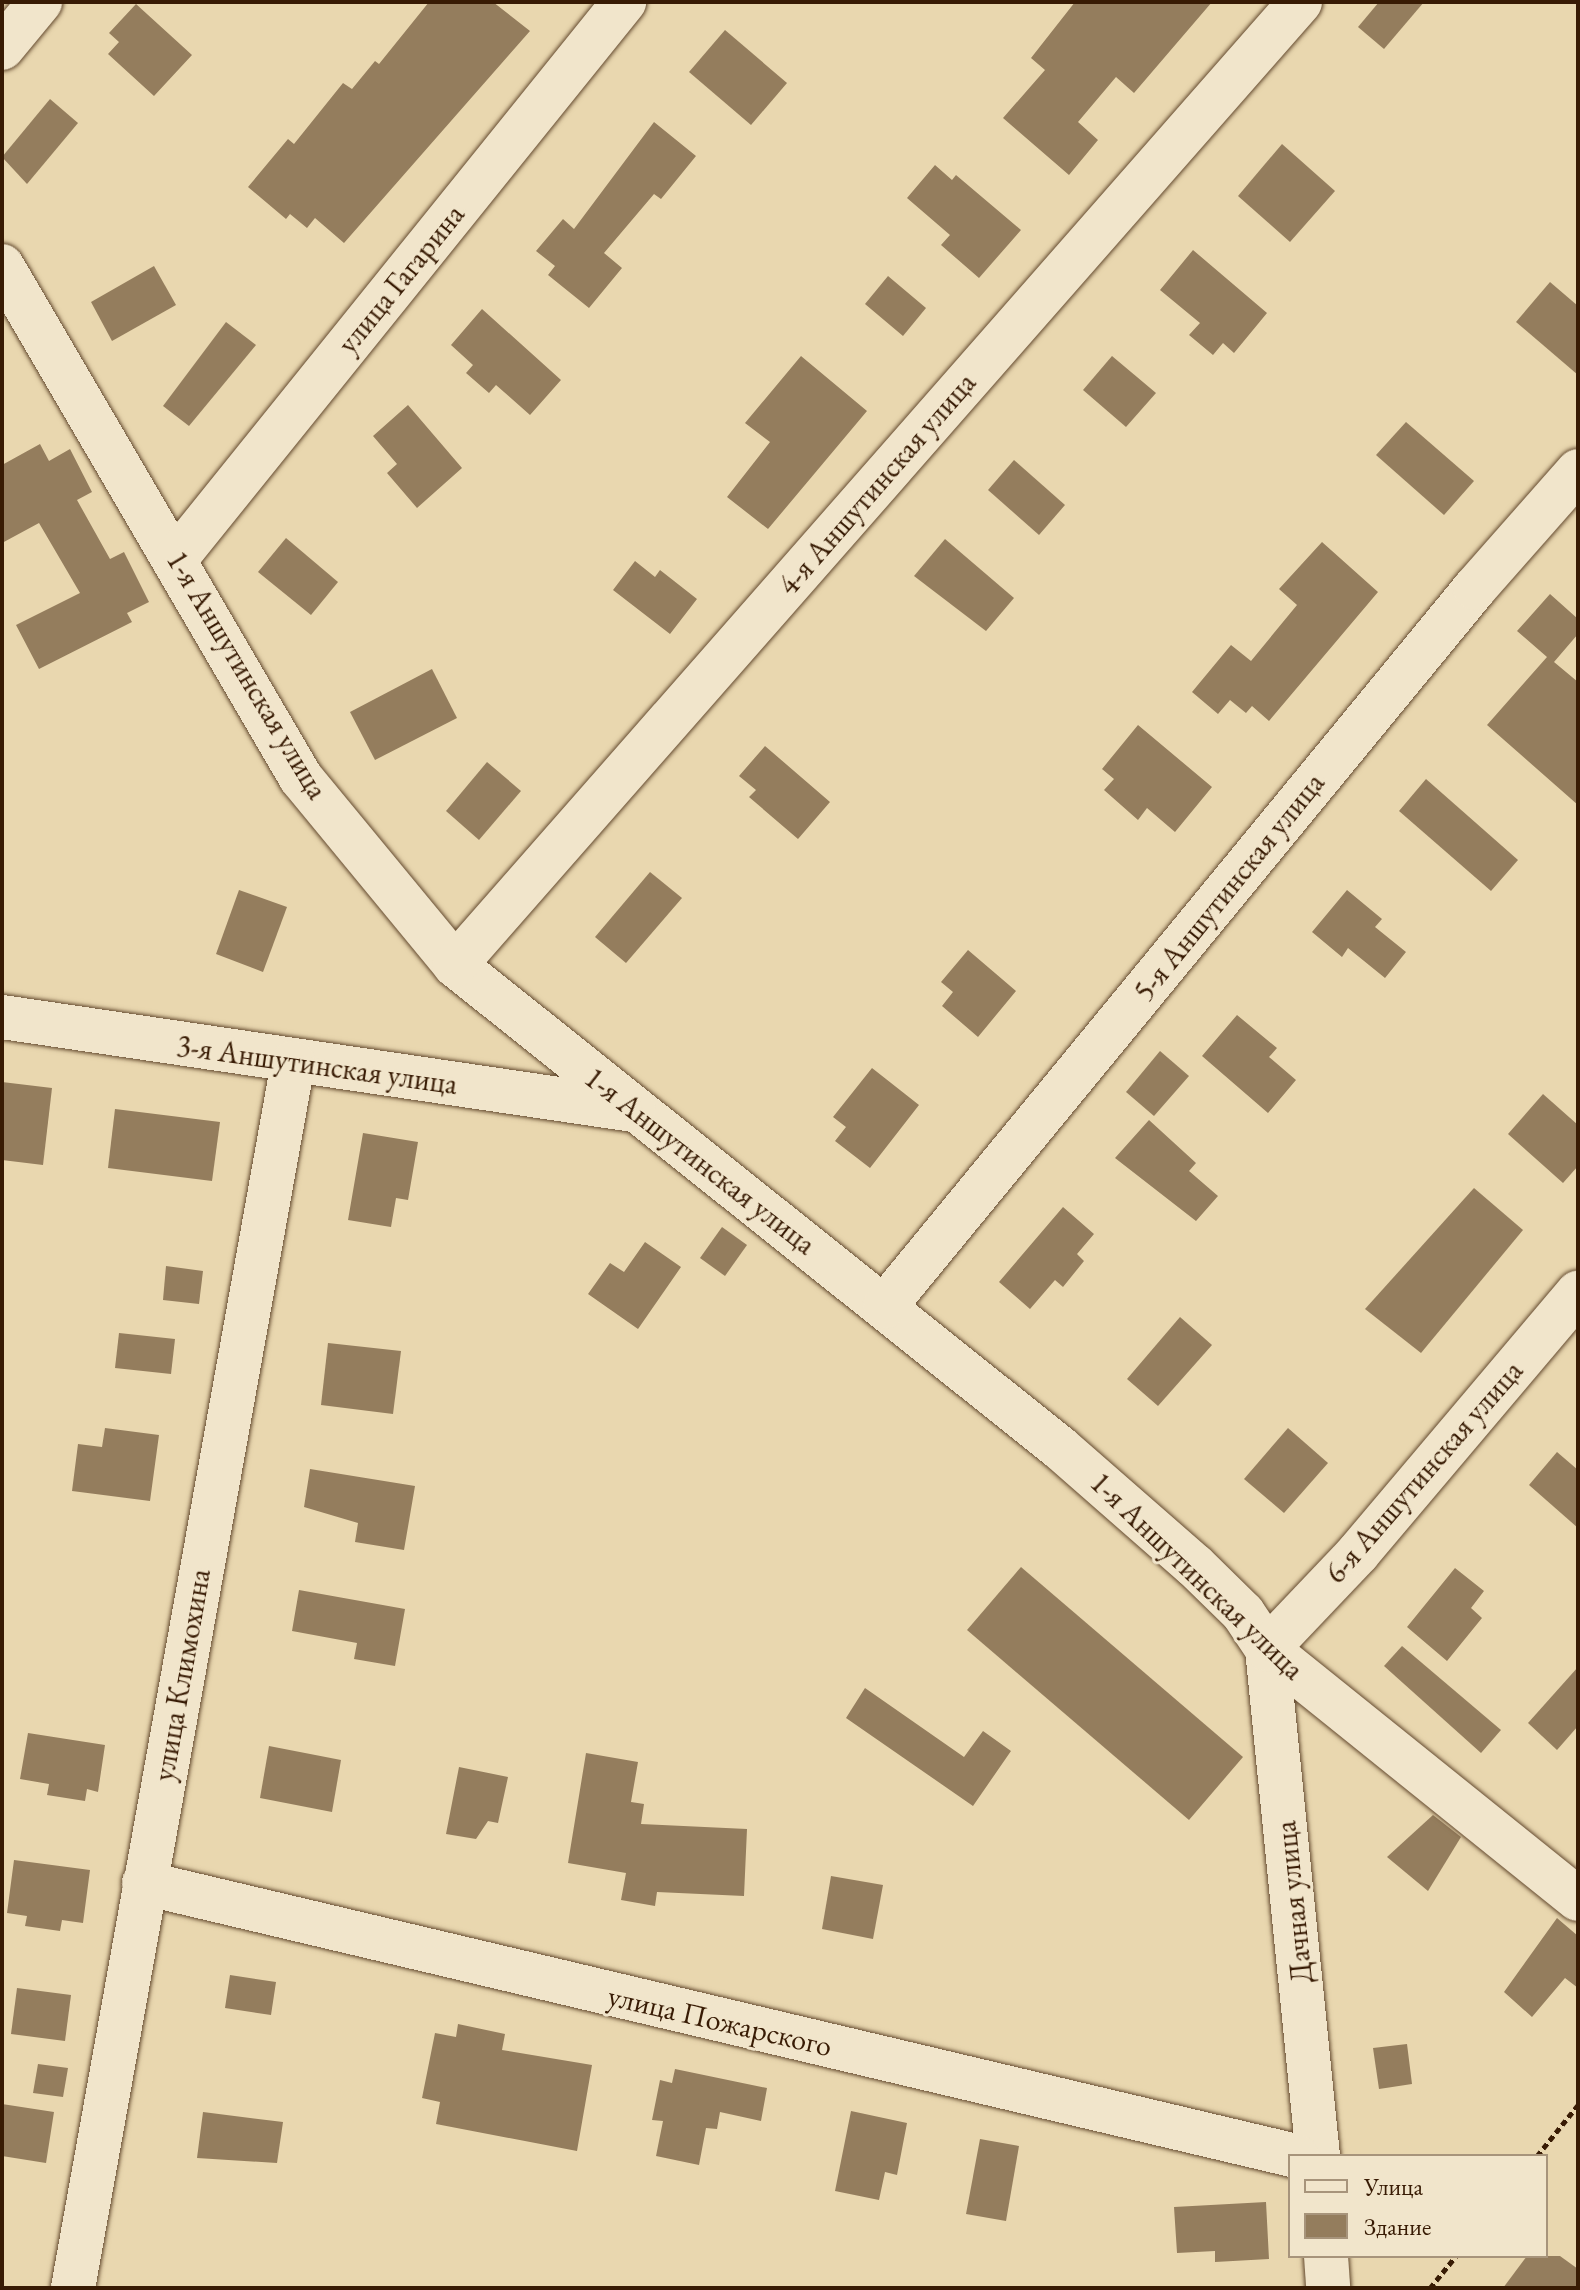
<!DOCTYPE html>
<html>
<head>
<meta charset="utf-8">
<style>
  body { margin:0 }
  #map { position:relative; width:1580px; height:2290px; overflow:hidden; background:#e9d7af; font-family:"EB Garamond",serif }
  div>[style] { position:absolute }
  .building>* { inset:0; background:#947d5d }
  .path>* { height:5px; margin-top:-2.5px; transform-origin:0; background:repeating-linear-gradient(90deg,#381b04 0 6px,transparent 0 10px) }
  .roads { filter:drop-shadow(0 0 2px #644a2f) drop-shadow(0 0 2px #644a2f) }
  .minor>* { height:44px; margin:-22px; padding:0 22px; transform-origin:22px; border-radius:22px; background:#f1e5cb }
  span { translate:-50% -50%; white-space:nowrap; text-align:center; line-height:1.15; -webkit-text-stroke:6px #f1e5cb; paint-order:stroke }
  .street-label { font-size:30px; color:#381b04 }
  .frame { position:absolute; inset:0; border:4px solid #381b04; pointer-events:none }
  .legend { position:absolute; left:1288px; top:2154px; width:260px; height:104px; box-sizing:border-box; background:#f1e5cb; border:2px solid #a7947b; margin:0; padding:10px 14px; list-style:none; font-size:24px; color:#381b04 }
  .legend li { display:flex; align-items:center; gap:16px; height:40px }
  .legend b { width:40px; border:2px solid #a7947b }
</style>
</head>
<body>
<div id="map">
  <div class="building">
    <div style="clip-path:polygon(429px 2px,493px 2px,530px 31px,344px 243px,315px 218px,307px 228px,290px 214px,286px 219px,248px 187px,288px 139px,294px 144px,343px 83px,352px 89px,375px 61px,379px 64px)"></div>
    <div style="clip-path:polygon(1075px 2px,1212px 2px,1134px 93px,1116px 77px,1078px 122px,1098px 140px,1069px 175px,1003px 118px,1045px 70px,1031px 58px)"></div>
    <div style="clip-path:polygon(1379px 2px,1424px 2px,1384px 49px,1358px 27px)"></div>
    <div style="clip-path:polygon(136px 4px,192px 55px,154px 96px,108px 54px,119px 42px,109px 33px)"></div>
    <div style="clip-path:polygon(725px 30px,787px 83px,751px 125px,689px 72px)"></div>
    <div style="clip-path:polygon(50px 99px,78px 123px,27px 184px,2px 157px)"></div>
    <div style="clip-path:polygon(654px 122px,696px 156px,661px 199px,654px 194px,604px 253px,622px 268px,589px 308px,548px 275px,555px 266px,536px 251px,563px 219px,574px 229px)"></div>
    <div style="clip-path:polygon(1282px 144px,1335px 191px,1290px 242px,1238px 196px)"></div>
    <div style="clip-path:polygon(935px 165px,952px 180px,956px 175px,1021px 230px,979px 278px,941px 245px,950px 235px,907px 198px)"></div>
    <div style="clip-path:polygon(1193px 250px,1267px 313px,1234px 353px,1223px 343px,1213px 355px,1189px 335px,1200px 323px,1160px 290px)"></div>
    <div style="clip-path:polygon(154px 266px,176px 305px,112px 341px,91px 302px)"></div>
    <div style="clip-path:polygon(888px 276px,926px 308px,903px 336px,865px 304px)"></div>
    <div style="clip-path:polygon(1550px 282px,1578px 306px,1578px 375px,1516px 322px)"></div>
    <div style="clip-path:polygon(482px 309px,561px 380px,530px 415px,496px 385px,489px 393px,466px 373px,473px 365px,451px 345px)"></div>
    <div style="clip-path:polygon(226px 322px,256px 345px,189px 426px,163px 406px)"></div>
    <div style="clip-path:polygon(801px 356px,867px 411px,768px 529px,727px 497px,770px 442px,745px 423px)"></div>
    <div style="clip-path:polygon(1112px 356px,1156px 393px,1126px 427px,1083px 390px)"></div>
    <div style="clip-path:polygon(408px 405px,462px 468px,417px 508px,387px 473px,397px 464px,373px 436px)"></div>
    <div style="clip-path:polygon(1406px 422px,1474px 481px,1444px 515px,1376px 455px)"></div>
    <div style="clip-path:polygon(40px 444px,49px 461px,70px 449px,92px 492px,77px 500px,110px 559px,124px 552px,149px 602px,127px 613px,132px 622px,39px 669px,16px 625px,80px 593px,39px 523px,2px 543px,2px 465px)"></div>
    <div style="clip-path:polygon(1014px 460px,1065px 505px,1039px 535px,988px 490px)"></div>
    <div style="clip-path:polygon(286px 538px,338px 582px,311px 615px,258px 572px)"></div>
    <div style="clip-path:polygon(945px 539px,1014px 598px,986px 631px,914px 576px)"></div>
    <div style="clip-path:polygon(1322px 542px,1378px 592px,1269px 721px,1252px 706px,1246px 713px,1230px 700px,1218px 714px,1192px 692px,1231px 645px,1251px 661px,1297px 605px,1279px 589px)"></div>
    <div style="clip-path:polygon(635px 561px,655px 577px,660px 570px,697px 599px,670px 634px,613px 590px)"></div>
    <div style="clip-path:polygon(1550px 594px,1578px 619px,1578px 634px,1554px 662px,1578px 682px,1578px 805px,1487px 725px,1547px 657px,1517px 631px)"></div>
    <div style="clip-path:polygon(432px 669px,457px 718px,375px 760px,350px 712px)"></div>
    <div style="clip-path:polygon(1138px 725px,1212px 787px,1175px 832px,1147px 808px,1138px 820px,1104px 790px,1114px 779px,1102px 769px)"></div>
    <div style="clip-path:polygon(765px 746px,830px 802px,798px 839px,749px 797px,756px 790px,739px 776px)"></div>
    <div style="clip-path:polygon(487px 762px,521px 791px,479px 840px,446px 811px)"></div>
    <div style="clip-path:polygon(1426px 779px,1518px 860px,1491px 891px,1399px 811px)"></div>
    <div style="clip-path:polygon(650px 872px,682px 898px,626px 963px,595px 937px)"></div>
    <div style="clip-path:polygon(239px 890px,287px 907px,263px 972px,216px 954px)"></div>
    <div style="clip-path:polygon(1347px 890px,1382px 919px,1375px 927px,1406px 952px,1385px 978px,1348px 948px,1342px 957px,1312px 932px)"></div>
    <div style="clip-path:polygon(968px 950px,1016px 991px,978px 1037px,942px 1006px,953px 992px,941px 982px)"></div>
    <div style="clip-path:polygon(1237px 1015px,1277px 1048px,1269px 1057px,1296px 1080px,1268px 1113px,1202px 1056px)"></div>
    <div style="clip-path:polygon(1160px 1051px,1189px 1076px,1154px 1116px,1126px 1092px)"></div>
    <div style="clip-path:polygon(872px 1068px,919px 1105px,870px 1168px,835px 1141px,846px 1127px,833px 1117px)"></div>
    <div style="clip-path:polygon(2px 1082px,52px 1088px,43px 1165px,2px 1160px)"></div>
    <div style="clip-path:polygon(1543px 1094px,1578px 1125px,1578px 1166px,1563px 1183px,1508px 1134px)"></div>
    <div style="clip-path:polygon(115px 1109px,220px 1122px,212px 1181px,108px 1168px)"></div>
    <div style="clip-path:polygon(1149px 1120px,1196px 1163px,1189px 1171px,1218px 1196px,1196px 1221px,1115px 1158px)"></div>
    <div style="clip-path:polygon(363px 1133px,418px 1142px,408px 1200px,396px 1198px,391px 1227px,348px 1220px)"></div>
    <div style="clip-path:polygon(1474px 1188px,1523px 1230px,1421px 1353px,1365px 1309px)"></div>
    <div style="clip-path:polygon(1063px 1207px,1094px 1234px,1077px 1254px,1084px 1261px,1063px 1287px,1055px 1280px,1030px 1309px,999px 1282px)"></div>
    <div style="clip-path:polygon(722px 1227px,747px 1245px,725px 1276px,700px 1258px)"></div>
    <div style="clip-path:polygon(645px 1242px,681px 1267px,638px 1329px,588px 1294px,610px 1263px,624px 1272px)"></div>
    <div style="clip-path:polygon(166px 1266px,203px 1271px,199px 1304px,163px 1300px)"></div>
    <div style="clip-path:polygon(1180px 1317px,1212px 1345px,1158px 1406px,1127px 1379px)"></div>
    <div style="clip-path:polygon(119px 1333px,175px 1339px,171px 1374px,115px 1368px)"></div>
    <div style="clip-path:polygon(328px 1343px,401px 1351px,393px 1414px,321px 1405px)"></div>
    <div style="clip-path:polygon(105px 1428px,159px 1435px,150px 1501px,72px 1491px,78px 1444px,102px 1447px)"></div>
    <div style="clip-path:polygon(1288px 1428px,1328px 1463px,1284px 1513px,1244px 1479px)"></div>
    <div style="clip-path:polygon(1557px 1452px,1578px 1470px,1578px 1528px,1529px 1485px)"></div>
    <div style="clip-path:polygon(310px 1469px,415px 1486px,404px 1550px,355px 1542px,358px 1523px,304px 1507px)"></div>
    <div style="clip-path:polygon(1021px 1567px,1243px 1757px,1189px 1820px,967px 1630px)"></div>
    <div style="clip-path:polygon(1455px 1568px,1484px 1591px,1471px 1608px,1482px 1618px,1447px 1661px,1407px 1627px)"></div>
    <div style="clip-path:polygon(299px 1590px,405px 1609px,395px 1666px,354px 1659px,357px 1643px,292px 1631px)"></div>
    <div style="clip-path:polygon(1402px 1646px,1501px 1730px,1481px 1753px,1384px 1666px)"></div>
    <div style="clip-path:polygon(1578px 1667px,1578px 1726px,1557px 1750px,1528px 1723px)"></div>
    <div style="clip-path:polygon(865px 1688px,964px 1757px,983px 1731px,1011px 1751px,973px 1806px,846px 1718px)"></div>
    <div style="clip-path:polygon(28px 1733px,105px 1745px,98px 1792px,87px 1789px,85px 1801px,47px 1795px,49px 1784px,20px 1779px)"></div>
    <div style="clip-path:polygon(269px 1746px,341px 1760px,332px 1812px,260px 1798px)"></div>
    <div style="clip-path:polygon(586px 1753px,638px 1762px,631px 1802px,644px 1804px,641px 1824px,747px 1829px,744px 1896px,657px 1892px,655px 1906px,621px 1900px,626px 1873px,568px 1863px)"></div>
    <div style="clip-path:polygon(459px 1767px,508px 1777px,498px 1823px,488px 1821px,476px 1839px,446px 1834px)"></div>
    <div style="clip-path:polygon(1433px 1815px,1461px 1837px,1428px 1891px,1387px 1857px)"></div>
    <div style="clip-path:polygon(14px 1860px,90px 1870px,83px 1923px,62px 1920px,60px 1931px,25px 1926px,27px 1916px,7px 1913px)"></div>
    <div style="clip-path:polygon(831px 1876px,883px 1885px,873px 1939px,822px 1929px)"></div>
    <div style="clip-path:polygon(1557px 1918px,1578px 1936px,1578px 1988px,1565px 1978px,1532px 2017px,1504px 1992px)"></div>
    <div style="clip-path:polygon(230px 1975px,276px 1982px,271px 2015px,225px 2008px)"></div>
    <div style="clip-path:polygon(17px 1988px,71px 1995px,65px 2041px,11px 2034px)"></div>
    <div style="clip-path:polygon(458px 2024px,505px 2034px,502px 2050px,592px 2065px,577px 2151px,436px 2124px,440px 2102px,422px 2098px,435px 2033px,456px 2037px)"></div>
    <div style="clip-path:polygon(1407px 2044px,1412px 2084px,1379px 2089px,1373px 2048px)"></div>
    <div style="clip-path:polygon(38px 2064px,68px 2068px,63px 2097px,33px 2093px)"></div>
    <div style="clip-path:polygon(675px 2069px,767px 2088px,761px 2121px,720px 2112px,717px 2129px,706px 2128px,699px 2165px,656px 2156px,663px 2121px,652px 2120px,660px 2080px,672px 2083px)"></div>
    <div style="clip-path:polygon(2px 2104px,54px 2112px,46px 2163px,2px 2156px)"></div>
    <div style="clip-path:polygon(851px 2111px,907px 2123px,897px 2175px,885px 2172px,879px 2200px,835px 2191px)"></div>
    <div style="clip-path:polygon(203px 2112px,283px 2122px,277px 2163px,197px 2158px)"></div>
    <div style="clip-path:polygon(980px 2139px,1019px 2146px,1006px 2221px,966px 2214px)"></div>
    <div style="clip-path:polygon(1266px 2202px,1269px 2259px,1215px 2262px,1215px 2251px,1177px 2253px,1174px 2207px)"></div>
    <div style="clip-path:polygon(1527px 2256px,1560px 2256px,1578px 2269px,1578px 2288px,1503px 2288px)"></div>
  </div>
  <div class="path">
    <div style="left:1537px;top:2156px;width:65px;rotate:-51.2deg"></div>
    <div style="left:1430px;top:2288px;width:41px;rotate:-50.9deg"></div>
  </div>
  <div class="roads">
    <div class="minor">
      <div style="left:2px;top:48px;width:60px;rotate:-50.4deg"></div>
      <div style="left:2px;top:266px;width:593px;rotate:59.72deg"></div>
      <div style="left:301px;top:778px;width:242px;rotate:50.5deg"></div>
      <div style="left:455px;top:965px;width:774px;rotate:38.6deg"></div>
      <div style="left:1060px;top:1448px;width:179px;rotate:41.2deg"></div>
      <div style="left:1195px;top:1566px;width:67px;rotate:44.4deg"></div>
      <div style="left:1243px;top:1613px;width:43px;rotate:56.3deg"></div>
      <div style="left:1267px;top:1649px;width:399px;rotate:38.8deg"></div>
      <div style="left:177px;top:557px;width:713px;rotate:-51.15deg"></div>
      <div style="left:455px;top:965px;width:1281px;rotate:-48.73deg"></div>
      <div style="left:2px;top:1017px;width:638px;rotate:8.38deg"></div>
      <div style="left:885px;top:1306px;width:929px;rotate:-50.59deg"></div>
      <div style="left:1475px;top:588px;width:156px;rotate:-48.6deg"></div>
      <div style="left:1267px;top:1649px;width:510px;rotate:84.26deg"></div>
      <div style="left:1267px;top:1649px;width:132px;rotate:-46.5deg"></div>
      <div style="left:1358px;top:1553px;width:341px;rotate:-49.8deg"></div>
      <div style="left:144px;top:1883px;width:1184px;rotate:13.33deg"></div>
      <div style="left:1326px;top:2256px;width:32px;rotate:86deg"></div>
      <div style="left:73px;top:2288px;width:1245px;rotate:-79.82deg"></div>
    </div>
  </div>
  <div class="street-label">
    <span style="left:401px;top:279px;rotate:-51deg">улица Гагарина</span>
    <span style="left:877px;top:484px;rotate:-49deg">4-я Аншутинская улица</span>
    <span style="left:247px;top:675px;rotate:59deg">1-я Аншутинская улица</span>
    <span style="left:1229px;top:887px;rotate:-51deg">5-я Аншутинская улица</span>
    <span style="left:317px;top:1065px;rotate:8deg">3-я Аншутинская улица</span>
    <span style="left:700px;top:1161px;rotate:38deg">1-я Аншутинская улица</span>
    <span style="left:1424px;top:1472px;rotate:-49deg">6-я Аншутинская улица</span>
    <span style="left:1197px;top:1576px;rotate:44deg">1-я Аншутинская улица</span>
    <span style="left:182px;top:1675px;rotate:-80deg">улица Климохина</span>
    <span style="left:1294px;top:1902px;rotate:-96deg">Дачная улица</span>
    <span style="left:720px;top:2021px;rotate:13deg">улица Пожарского</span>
  </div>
  <div class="frame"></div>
  <ul class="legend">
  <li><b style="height:10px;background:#f1e5cb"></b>Улица</li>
  <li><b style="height:22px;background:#947d5d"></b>Здание</li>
  </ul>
</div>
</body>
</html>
